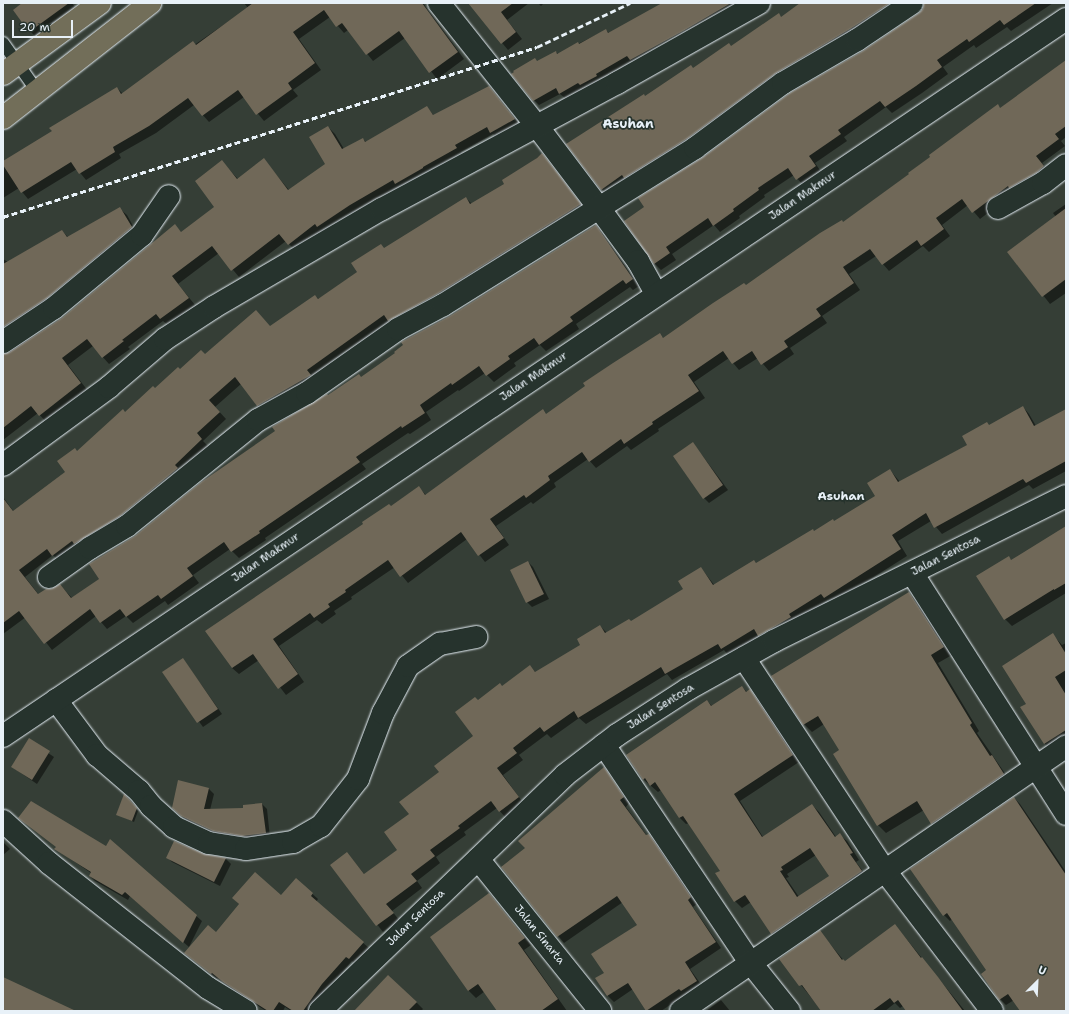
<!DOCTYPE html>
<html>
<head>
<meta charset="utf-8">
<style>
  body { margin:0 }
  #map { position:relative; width:1069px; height:1014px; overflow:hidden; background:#353e36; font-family:"Shantell Sans",sans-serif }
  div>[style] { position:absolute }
  .shadow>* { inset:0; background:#0007 }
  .building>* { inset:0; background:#706858 }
  .roads { filter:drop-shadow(0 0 1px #e8f1f8) drop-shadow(0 0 1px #e8f1f8) }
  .lane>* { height:12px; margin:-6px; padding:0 6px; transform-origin:6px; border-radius:6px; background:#26332d }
  .street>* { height:22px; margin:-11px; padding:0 11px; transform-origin:11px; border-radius:11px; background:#26332d }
  .primary>* { height:22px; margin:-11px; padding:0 11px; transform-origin:11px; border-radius:11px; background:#726e59 }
  .rail>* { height:3px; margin-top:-1.5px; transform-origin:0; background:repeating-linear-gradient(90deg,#e8f1f8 0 6px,transparent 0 9px) }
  span { translate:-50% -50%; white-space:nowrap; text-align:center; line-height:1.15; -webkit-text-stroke:3.5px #26332d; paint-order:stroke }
  .street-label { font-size:11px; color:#e8f1f8 }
  .neighbourhood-label { font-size:12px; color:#e8f1f8; font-weight:700 }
  .quarter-label { font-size:13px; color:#e8f1f8; font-weight:700 }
  .frame { position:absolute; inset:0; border:4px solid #e8f1f8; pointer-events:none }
  .north { position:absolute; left:1017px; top:962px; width:40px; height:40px; -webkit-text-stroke:3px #26332d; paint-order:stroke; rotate:24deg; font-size:11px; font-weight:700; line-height:16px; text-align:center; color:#e8f1f8 }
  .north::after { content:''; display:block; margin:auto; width:14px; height:18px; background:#e8f1f8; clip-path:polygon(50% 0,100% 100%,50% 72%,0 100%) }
  .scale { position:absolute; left:12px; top:20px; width:61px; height:18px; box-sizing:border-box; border:2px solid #e8f1f8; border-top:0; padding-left:5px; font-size:12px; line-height:14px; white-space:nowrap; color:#e8f1f8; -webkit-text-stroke:3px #26332d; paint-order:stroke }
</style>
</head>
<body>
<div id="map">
  <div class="shadow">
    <div style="clip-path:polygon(22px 3px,72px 3px,75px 7px,35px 36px,30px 31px)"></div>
    <div style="clip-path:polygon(244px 3px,423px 3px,464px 59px,437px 79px,405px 38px,373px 61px,348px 30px,344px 33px,330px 17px,299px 39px,321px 70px,293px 90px,298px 96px,264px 121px,244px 97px,209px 122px,194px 105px,156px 133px,119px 154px,121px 158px,86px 180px,77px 169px,28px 199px,19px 188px,3px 198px,3px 163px,53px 132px,117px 88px,123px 94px,248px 8px)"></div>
    <div style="clip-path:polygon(469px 3px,529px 3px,507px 20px,522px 39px,508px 50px)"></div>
    <div style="clip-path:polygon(538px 3px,544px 3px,541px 6px)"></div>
    <div style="clip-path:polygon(669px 3px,741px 3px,636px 64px,632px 61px,600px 79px,601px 81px,586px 89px,584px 88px,565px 98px,560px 94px,539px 105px,534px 100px,538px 62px,556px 52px,558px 54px,606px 30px,609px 33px)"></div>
    <div style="clip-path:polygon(801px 3px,906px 3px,608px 196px,602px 189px,646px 97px,781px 18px)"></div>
    <div style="clip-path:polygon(925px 3px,1053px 3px,1011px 31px,1007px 27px,976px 48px,974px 45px,943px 67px,948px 74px,922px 93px,892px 113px,886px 107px,844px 137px,847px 141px,815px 163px,822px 173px,804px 186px,794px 175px,764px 195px,765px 197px,739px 216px,740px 218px,720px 232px,714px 225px,672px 254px,676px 260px,661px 270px,654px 263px,703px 159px,920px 14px,924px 9px)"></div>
    <div style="clip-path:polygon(1066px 61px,1066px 137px,1061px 141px,1065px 146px,1042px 163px,1050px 173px,1015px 192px,980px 219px,968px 205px,942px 225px,950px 236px,929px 252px,923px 246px,889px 271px,876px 256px,849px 274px,860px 290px,822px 316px,827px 323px,790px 348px,794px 354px,769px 371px,758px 358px,739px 370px,729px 358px,694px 382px,705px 398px,658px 429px,659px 431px,631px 450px,627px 446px,596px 468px,588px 459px,554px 483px,556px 487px,533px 504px,531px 502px,496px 526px,509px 545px,485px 562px,467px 539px,408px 583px,395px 567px,351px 597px,352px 599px,334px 611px,336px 614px,322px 624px,317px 620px,279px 646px,304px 682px,286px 695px,259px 660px,239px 674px,232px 668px,391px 507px,418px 487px,426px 495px,547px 415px,659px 334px,664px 339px,843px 223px)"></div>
    <div style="clip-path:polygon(489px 87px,521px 126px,498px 139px,493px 134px,461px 152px,463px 155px,325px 233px,322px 231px,296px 251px,286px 241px,239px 277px,219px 253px,178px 284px,195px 305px,168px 325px,163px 321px,128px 347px,130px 349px,109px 364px,93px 346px,68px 365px,88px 391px,46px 422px,38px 413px,3px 440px,3px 355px,63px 318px,175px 226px,182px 233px,216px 207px,222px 162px,238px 179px,264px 160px,289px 190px,327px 164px,328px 127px,335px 134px,344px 149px,363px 139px,366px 142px,427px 107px,434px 116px)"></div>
    <div style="clip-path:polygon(542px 154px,587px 212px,264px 413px,241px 384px,215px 407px,226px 419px,203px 441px,208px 446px,184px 476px,60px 562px,53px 555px,25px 577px,39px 595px,60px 585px,72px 598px,100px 579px,135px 537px,328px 397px,361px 378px,450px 317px,596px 226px,602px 233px,639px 286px,633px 290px,630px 287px,576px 324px,579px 329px,546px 351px,540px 345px,514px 363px,516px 366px,494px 382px,485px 373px,459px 391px,458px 390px,426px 412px,431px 420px,410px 434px,408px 433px,362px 464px,366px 469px,265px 538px,266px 540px,239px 558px,230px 549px,193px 575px,199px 583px,168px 605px,165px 601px,133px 623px,126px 616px,107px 629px,96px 616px,52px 650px,26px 617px,3px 634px,3px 497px,14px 512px,66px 472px,77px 452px,180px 370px,206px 356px,270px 327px,315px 296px,319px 299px,358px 272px,385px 249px,466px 198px,472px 204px,505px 184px)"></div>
    <div style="clip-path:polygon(1066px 204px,1066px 293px,1050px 304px,1009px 252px,1056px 217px,1053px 213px)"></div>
    <div style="clip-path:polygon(120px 209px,127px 215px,138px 235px,3px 338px,3px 259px,8px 262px,62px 231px,69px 238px)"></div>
    <div style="clip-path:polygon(1023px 407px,1029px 414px,1036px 426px,1066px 410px,1066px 471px,1033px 489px,1029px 485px,942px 534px,931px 521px,898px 541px,907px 556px,831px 604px,828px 600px,765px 642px,760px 636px,728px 655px,724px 650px,672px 680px,667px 674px,586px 724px,579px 718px,551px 738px,547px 734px,519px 755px,523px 760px,503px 775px,524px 804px,506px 818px,497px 808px,464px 832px,466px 835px,436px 857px,440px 863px,417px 881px,422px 888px,392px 911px,399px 920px,383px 932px,331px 865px,347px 853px,365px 875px,399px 850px,440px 773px,475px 736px,478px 701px,502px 687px,530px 666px,536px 673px,581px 645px,600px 626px,607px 633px,631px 622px,685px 589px,701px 568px,715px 586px,754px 561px,757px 564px,813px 530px,815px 532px,835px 522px,877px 496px,890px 470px,900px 482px,968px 445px,990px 426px)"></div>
    <div style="clip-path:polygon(693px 443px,728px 490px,709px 503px,704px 498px)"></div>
    <div style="clip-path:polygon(1066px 528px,1066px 593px,1012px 626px,1005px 619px,1008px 557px,1012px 561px)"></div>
    <div style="clip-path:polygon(528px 562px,533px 567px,549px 599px,532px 607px,527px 602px)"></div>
    <div style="clip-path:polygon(909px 593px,917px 601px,952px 655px,938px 663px,979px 731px,977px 733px,1011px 782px,940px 831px,932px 823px,924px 810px,886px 833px,878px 825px,841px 750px,824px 724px,812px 732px,804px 724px)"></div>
    <div style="clip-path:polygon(1053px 635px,1062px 645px,1066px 643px,1066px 741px,1052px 750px,1045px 744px,1027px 704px)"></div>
    <div style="clip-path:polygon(183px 659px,222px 714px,203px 727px,163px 672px)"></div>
    <div style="clip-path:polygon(evenodd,742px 687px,747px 692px,750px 691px,756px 697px,799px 762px,740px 801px,763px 837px,812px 805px,819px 812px,836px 837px,840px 835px,847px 841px,859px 860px,856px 862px,868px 878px,778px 940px,772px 933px,751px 902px,742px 908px,735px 901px,721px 871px,689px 823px,686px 824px,680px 818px,661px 790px,658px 792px,643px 779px,707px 701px,713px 707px,742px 687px,816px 855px,830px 876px,799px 897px,786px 878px,789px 877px,787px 874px,816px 855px)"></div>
    <div style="clip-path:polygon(29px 740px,54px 757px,37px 784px,12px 767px)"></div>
    <div style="clip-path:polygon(603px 768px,629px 803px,626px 807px,647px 836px,649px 835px,655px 841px,697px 904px,693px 907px,721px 948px,690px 969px,705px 990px,685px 995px,661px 1011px,648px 1011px,633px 989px,614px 1002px,608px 996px,605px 973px,638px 925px,623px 902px,564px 943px,502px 868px,527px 848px)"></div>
    <div style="clip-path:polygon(179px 781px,209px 789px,214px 794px,210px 810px,244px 809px,262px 804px,267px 809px,270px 838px,248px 840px,219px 836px,187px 821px,178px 813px)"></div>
    <div style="clip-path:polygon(124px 796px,138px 811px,134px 822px,117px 814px)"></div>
    <div style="clip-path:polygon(1014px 798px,1020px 804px,1066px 872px,1066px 1011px,1021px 1011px,1014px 1000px,1006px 1005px,1000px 999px,988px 970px,952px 919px,950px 921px,944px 915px)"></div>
    <div style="clip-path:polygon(110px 841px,202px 921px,189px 947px,130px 896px,128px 900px,95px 881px,90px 876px,91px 873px,56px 849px,106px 847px)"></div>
    <div style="clip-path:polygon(3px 842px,10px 849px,3px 855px)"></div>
    <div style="clip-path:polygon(204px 855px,226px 859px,231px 864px,220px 886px,172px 862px,167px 857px)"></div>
    <div style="clip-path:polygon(296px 879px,318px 899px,316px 902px,369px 948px,355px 964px,352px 961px,327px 990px,313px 1011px,291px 1011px,285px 1007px,283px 1011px,266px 1011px,230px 988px,218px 978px,217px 979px,191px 958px,216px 933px,240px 905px,233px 898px,281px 896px)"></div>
    <div style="clip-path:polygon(489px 894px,531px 945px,524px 950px,567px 1011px,499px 1011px,485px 991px,476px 998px,469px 991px,431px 937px)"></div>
    <div style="clip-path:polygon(895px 925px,965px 1011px,907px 1011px,903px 1006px,900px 1008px,895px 1003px,885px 1011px,822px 1011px,780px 959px,820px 932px,845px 962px)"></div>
    <div style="clip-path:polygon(721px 1000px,730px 1011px,706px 1011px)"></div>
    <div style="clip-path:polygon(416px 1002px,423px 1009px,421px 1011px,356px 1011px)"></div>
  </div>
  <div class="building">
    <div style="clip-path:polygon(22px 3px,69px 3px,29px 32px,13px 10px)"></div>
    <div style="clip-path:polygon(253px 3px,422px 3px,458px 52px,429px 73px,399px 31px,366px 55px,342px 23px,336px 27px,324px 10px,293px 32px,315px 63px,288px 83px,292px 89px,256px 115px,238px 90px,202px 116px,188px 98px,149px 126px,113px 147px,115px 152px,79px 174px,71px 162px,21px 193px,3px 165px,3px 161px,52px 131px,49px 128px,117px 87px,121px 94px,193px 41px,196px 45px)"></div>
    <div style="clip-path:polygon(468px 3px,513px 3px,501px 12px,516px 32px,501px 44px)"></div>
    <div style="clip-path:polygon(662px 3px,731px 3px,683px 31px,630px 60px,627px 56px,596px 74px,597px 76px,580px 85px,578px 83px,559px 94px,556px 88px,533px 101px,511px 74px,514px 72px,513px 71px,535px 58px,537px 61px,556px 51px,557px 54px,578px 42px,579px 44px,606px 29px,608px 33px)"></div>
    <div style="clip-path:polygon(800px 3px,890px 3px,850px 29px,776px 73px,688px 138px,624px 178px,622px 175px,601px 190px,566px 144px,644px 94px,645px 96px,691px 65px,693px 68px,729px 43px,731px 46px,779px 13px,781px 17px)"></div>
    <div style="clip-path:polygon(924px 3px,1036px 3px,1004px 25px,1000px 20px,969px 42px,967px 39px,937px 60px,942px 67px,916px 86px,885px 107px,880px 101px,838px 130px,841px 134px,809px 156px,816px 166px,796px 180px,788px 168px,758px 188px,759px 190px,733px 209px,734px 211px,713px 226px,708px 218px,666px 247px,670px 253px,654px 264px,624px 221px,644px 207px,638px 198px,702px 158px,790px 93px,863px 51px,919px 13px,923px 9px)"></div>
    <div style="clip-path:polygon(1066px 60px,1066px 126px,1055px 134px,1059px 139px,1036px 156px,1044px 166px,1036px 173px,1009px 188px,1008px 186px,972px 213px,962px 199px,936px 218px,944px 229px,921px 246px,917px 240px,882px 265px,870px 249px,843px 267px,854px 283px,816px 309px,821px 316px,784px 341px,788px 347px,761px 365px,752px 351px,732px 364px,723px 351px,688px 375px,699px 391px,652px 422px,653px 424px,624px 444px,621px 439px,589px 462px,582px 452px,548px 476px,550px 480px,526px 498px,524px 495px,490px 519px,504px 538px,478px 556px,461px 532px,400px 577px,388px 560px,345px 590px,346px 592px,328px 604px,330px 607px,314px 618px,310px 613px,273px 639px,298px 674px,278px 689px,253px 654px,232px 668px,205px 631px,363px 524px,362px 522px,389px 504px,391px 506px,419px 486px,425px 495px,543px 409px,546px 414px,585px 386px,583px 383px,613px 363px,660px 333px,663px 338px,713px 303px,744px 283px,746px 285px,820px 233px,842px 220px,843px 222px,909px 174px,908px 173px,930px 157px,929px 155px,998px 104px,1000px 108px)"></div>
    <div style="clip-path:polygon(489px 86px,515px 119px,490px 133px,487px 127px,455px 145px,457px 148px,423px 167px,423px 168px,395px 184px,393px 180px,350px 205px,317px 227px,315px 224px,288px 245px,279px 234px,231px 271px,212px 246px,172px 276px,189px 298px,160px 319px,156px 314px,122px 340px,124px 341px,102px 358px,87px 339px,62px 358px,81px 383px,39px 416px,31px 406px,3px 428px,3px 354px,10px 352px,62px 318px,175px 224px,181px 232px,214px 207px,195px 181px,222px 160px,237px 179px,264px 158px,288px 190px,325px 164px,309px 137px,328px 126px,342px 149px,363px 138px,365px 142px,427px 106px,433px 115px)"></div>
    <div style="clip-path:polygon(542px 153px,581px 204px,437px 294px,388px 321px,384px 315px,307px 370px,311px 375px,257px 406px,235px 377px,209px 400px,220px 412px,197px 433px,202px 439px,175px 465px,178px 468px,120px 516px,74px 544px,72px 541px,52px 556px,47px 549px,19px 570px,38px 594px,46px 589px,51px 589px,60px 584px,71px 598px,99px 579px,89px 564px,135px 536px,200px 483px,275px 431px,272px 427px,327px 394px,328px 395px,359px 374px,361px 377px,395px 353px,394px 352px,403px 345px,401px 342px,405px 340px,450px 316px,596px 225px,633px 279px,626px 284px,623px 280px,570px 317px,573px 321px,539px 345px,534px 338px,508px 356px,510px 359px,486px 376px,479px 366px,452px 385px,451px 383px,420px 405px,425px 413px,402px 428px,401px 426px,356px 457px,360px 462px,259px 531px,260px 533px,231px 552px,224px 542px,187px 568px,193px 576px,161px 599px,158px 595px,126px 617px,120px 609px,100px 623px,90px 609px,44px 644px,19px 611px,3px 623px,3px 498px,13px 511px,65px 472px,57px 461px,75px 448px,77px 451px,123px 409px,125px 412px,153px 386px,155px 388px,178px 367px,180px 369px,201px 350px,205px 354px,256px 310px,270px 326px,315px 295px,318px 299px,357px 272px,351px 263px,381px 244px,384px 248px,466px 197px,470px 204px,504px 184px,502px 180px,537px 158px)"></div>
    <div style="clip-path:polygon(120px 207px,132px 227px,47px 298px,3px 327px,3px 264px,62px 230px,67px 237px)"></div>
    <div style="clip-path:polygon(1066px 208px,1066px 279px,1042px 297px,1007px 252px)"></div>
    <div style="clip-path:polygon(1023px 406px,1034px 426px,1066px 409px,1066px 461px,1026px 483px,1023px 479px,934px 528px,926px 513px,892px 535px,901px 549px,824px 598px,821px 594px,789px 614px,791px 617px,779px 624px,758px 636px,754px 629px,721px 649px,718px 644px,665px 674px,661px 667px,578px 718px,574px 711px,544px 732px,540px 727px,513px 748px,517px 753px,497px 768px,519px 797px,499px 812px,491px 801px,458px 826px,460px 828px,430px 850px,435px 856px,411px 874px,417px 881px,386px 904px,394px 913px,376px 926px,330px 865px,347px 852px,364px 874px,397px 850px,384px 832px,409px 814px,399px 802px,439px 772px,434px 766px,473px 736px,455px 712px,475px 697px,478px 700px,500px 683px,502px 686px,530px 665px,535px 672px,580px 645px,577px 639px,600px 625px,605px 633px,629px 619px,631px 621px,683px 589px,678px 581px,701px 567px,713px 585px,754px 560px,756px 563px,813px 529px,814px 531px,833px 519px,834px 521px,875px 496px,867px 483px,890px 469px,898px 482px,967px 445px,962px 436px,987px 422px,989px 425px)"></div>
    <div style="clip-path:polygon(693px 442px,723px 485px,703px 499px,673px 456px)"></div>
    <div style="clip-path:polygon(1066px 526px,1066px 583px,1054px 590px,1054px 589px,1004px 620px,976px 576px,1009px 556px,1011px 560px)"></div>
    <div style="clip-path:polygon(528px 561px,544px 594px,526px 603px,510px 570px)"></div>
    <div style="clip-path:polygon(909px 592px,944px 647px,931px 655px,972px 723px,970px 725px,990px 756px,992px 755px,1004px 774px,931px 824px,917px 801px,877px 826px,833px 754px,839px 750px,818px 716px,803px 725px,771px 676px)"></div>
    <div style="clip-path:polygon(1053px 633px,1066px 654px,1066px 670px,1055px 677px,1066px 695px,1066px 730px,1044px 744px,1020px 707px,1026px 704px,1002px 666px)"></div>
    <div style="clip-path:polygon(183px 658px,218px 709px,197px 723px,162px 672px)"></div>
    <div style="clip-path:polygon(evenodd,742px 686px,746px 692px,750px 689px,793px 755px,734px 794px,762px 837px,812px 804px,835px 837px,840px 833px,853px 853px,850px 854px,862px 871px,771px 934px,745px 895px,734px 902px,715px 873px,720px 871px,683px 816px,679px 818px,655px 782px,650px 786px,645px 778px,643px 780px,626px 755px,707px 700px,711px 706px,742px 686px,810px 848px,829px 876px,797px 897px,780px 871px,783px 870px,781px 867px,810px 848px)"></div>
    <div style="clip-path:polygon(29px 738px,50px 751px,32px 780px,11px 767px)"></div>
    <div style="clip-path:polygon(604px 767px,624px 797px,620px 800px,646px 835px,649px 834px,691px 897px,688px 900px,716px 942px,685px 962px,697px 981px,681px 991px,679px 989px,646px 1011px,628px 983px,607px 996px,595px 978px,604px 973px,591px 954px,637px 925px,617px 896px,557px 937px,501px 867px,525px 848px,518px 841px)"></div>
    <div style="clip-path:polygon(178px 780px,209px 788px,204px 809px,243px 808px,243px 805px,262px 803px,266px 833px,242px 836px,213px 831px,181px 816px,172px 808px)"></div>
    <div style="clip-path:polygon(124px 794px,137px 808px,132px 821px,116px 815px)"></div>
    <div style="clip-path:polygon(1014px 797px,1066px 875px,1066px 1011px,1020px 1011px,1008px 994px,999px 1000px,981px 974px,986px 970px,947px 913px,943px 916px,910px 869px)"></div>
    <div style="clip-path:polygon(31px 801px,106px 846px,110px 839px,197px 915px,183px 943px,125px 892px,122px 895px,89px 876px,91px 872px,54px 849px,56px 847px,18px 818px)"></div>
    <div style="clip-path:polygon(174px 841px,204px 854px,226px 858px,214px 882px,166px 858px)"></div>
    <div style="clip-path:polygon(255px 872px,281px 895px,296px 878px,313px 893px,311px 896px,364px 942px,349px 959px,346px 957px,322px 984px,303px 1011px,293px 1011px,279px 1002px,273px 1011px,268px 1011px,223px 982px,212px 973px,211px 974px,184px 953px,208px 925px,216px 932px,239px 904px,232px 898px)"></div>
    <div style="clip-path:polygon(489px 893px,525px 938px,518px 943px,558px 999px,541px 1011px,497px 1011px,478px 984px,468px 991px,430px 937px)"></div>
    <div style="clip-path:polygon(895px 924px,921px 958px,922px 957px,938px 977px,963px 1011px,906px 1011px,898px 1000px,894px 1003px,890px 998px,872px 1011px,821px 1011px,802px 985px,799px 986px,779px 959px,820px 930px,842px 960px,843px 959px,845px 961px)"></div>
    <div style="clip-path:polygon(388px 975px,417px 1002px,408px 1011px,354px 1011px)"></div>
    <div style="clip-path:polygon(3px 977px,76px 1011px,3px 1011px)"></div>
  </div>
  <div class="roads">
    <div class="lane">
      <div style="left:3px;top:43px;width:59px;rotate:54.7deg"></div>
    </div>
    <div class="street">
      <div style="left:439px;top:3px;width:157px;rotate:51.5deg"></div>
      <div style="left:537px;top:126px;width:103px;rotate:52.9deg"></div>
      <div style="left:599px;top:208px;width:66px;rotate:53.7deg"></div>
      <div style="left:638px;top:261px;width:38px;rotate:61deg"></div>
      <div style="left:998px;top:208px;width:51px;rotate:-29.1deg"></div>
      <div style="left:1043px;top:183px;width:29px;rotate:-38deg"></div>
      <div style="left:3px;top:342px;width:61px;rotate:-33.7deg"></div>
      <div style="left:54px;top:308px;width:114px;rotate:-39.7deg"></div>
      <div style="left:142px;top:235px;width:47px;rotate:-55.3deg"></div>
      <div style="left:3px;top:465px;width:132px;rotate:-36.3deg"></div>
      <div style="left:109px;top:387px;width:74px;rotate:-40.6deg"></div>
      <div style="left:165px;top:339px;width:59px;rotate:-33.1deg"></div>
      <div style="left:214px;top:307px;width:194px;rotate:-30.3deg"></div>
      <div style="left:382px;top:209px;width:267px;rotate:-28.2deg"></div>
      <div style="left:617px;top:83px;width:163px;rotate:-29.4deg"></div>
      <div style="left:912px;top:573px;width:286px;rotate:57.4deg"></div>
      <div style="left:49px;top:577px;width:50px;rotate:-35.3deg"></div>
      <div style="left:90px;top:548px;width:43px;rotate:-30.7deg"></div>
      <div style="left:127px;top:526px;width:169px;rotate:-39deg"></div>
      <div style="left:258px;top:420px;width:56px;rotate:-28.9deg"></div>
      <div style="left:307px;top:393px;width:111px;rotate:-35.1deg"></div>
      <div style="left:398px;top:329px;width:51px;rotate:-28.1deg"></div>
      <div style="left:443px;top:305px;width:297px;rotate:-31.9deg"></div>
      <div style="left:695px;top:148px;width:109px;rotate:-36.5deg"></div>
      <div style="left:783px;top:83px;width:86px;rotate:-30.2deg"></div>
      <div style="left:857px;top:40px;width:66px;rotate:-33.9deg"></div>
      <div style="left:744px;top:658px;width:255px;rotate:56.5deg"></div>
      <div style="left:885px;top:871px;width:176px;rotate:52.6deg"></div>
      <div style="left:56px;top:700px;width:69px;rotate:53.3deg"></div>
      <div style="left:97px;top:755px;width:55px;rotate:40.6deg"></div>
      <div style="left:139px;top:791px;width:19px;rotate:51deg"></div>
      <div style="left:151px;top:806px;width:31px;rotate:42deg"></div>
      <div style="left:174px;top:827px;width:38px;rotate:25deg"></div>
      <div style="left:209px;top:843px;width:37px;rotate:9deg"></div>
      <div style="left:246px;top:849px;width:48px;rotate:-8.5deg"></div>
      <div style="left:293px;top:842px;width:32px;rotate:-30deg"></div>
      <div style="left:321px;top:826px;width:60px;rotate:-51.8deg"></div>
      <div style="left:358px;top:779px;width:71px;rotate:-69.3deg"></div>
      <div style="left:383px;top:713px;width:53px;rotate:-62deg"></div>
      <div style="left:408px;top:666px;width:39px;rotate:-35deg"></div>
      <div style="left:440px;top:644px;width:37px;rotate:-11deg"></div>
      <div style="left:3px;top:736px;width:1282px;rotate:-34deg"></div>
      <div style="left:604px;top:745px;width:262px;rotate:56.1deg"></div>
      <div style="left:750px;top:962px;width:63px;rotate:51.5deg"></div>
      <div style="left:3px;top:821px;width:62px;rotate:42.4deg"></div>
      <div style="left:49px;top:863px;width:202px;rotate:38.2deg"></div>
      <div style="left:208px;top:988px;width:44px;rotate:31.2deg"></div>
      <div style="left:478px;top:859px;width:195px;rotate:51.2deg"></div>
      <div style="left:320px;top:1011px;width:340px;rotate:-43.9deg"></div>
      <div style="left:565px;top:775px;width:66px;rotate:-37.6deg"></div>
      <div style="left:617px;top:735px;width:85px;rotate:-32.9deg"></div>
      <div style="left:688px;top:689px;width:98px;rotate:-29.2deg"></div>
      <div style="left:774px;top:641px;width:326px;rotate:-26.4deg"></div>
      <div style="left:681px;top:1011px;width:467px;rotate:-34.5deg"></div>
    </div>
    <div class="primary">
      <div style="left:3px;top:74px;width:120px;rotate:-36.2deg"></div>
      <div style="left:3px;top:118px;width:187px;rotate:-38deg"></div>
    </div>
  </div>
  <div class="rail">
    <div style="left:3px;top:217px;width:560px;rotate:-17.66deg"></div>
    <div style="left:537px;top:47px;width:103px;rotate:-25.3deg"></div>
  </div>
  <div class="street-label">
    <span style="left:803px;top:196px;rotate:-34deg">Jalan Makmur</span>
    <span style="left:534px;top:377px;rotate:-34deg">Jalan Makmur</span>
    <span style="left:946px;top:556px;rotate:-27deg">Jalan Sentosa</span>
    <span style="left:266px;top:558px;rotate:-34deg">Jalan Makmur</span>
    <span style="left:661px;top:707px;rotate:-32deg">Jalan Sentosa</span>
    <span style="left:416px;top:918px;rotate:-44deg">Jalan Sentosa</span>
    <span style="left:539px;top:935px;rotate:51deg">Jalan Sinarta</span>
  </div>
  <div class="neighbourhood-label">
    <span style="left:841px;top:497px">Asuhan</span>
  </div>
  <div class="quarter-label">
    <span style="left:628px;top:124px">Asuhan</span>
  </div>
  <div class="frame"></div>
  <div class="north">U</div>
  <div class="scale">20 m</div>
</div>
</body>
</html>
